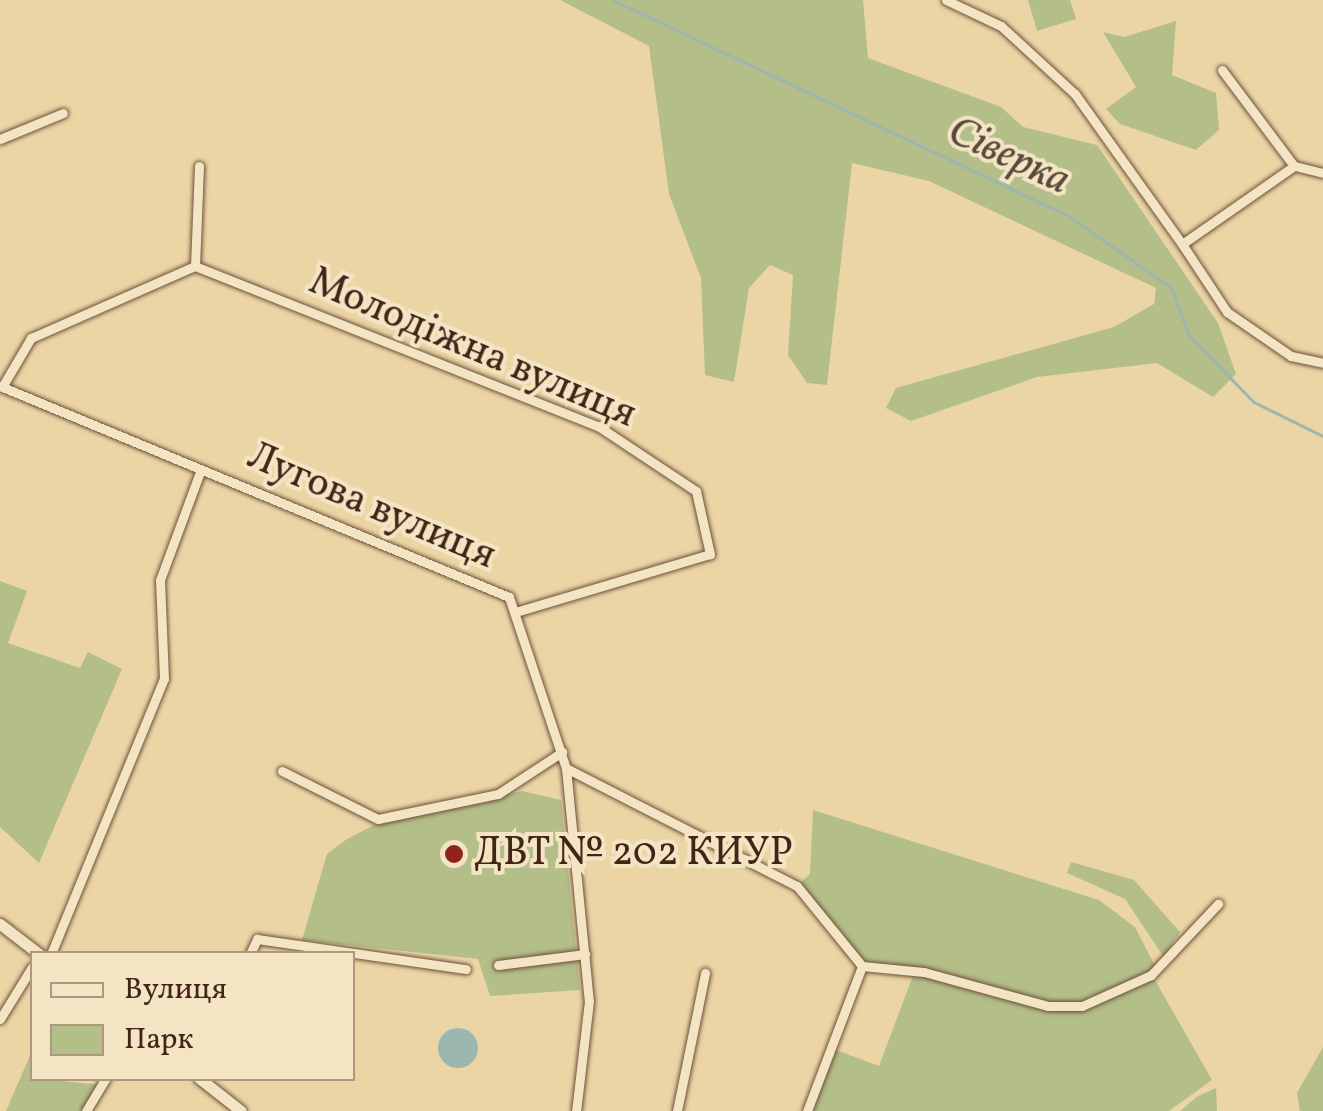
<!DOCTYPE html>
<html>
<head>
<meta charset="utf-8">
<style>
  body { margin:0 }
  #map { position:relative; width:1323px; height:1111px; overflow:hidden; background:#ecd5a5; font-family:Vollkorn,serif }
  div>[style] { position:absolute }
  .green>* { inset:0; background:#b4be89 }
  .water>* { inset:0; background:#9cb6b0 }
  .round { border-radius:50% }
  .stream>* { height:2.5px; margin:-1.25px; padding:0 1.25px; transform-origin:1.25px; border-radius:1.25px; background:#9cb6b0 }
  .roads { filter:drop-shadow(0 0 2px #6d513b) drop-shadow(0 0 2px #6d513b) }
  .minor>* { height:9px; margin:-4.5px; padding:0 4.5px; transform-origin:4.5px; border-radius:4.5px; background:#f3e4c4 }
  .tertiary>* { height:11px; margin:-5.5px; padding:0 5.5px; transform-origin:5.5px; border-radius:5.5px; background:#f3e4c4 }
  .dots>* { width:28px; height:28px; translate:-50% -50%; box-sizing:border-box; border:5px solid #f3e4c4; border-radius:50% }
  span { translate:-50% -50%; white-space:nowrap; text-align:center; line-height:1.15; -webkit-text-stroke:8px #f3e4c4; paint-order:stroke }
  .street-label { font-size:40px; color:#432518 }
  .poi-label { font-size:40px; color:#432518 }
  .left { translate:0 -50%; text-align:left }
  .water-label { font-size:42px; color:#59493e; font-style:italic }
  .legend { position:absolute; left:30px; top:951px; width:325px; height:130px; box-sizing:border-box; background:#f3e4c4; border:2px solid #ad987f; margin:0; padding:12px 18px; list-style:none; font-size:30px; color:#432518 }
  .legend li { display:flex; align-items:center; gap:20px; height:50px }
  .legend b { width:50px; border:2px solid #ad987f }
</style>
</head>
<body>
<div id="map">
  <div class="green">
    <div style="clip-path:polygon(560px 0,863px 0,868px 58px,1001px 107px,1023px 127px,1097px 145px,1218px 323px,1236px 374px,1213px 397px,1157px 363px,1037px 377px,911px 421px,886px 408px,896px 388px,1114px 327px,1154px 304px,1156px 288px,929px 181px,852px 163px,827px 385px,807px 383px,788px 355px,793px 275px,770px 265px,749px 288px,734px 382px,705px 375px,701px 278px,669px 194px,649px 46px)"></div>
    <div style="clip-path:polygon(1028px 0,1070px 0,1076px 19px,1037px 31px)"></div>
    <div style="clip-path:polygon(1176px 21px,1172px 75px,1216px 93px,1219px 130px,1196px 150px,1120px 124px,1106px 109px,1136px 87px,1103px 32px,1124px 37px)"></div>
    <div style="clip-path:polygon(0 581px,27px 591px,8px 643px,80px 668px,88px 652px,122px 669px,39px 863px,0 827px)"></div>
    <div style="clip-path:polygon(522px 791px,561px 800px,580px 990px,490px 996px,478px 959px,302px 940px,327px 854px,347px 839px,376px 824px)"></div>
    <div style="clip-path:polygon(813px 810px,1099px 900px,1135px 927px,1154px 964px,1163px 956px,1125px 899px,1067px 873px,1071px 862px,1134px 880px,1180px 932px,1152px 975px,1212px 1080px,1169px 1111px,807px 1111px,828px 1047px,879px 1066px,914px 973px,862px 966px,797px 886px,810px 874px)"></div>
    <div style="clip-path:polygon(1323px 1047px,1323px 1111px,1300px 1111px,1297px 1093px)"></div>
    <div style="clip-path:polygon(32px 1051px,32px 1078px,102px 1085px,86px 1111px,6px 1111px)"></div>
    <div style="clip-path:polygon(1216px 1088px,1217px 1111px,1180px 1111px,1198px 1096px)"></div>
  </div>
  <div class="water">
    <div class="round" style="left:438px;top:1028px;width:40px;height:40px"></div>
  </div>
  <div class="stream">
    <div style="left:613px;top:0;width:505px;rotate:25.35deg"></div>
    <div style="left:1069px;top:216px;width:126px;rotate:35deg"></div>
    <div style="left:1172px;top:288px;width:50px;rotate:70.1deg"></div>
    <div style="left:1189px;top:335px;width:93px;rotate:45.9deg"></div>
    <div style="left:1254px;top:402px;width:77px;rotate:26.2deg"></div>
  </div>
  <div class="roads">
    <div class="minor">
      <div style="left:946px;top:0;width:61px;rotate:25.3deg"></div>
      <div style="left:1001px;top:26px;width:100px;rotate:42.6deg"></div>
      <div style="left:1075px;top:94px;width:184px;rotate:54.5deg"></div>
      <div style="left:1222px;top:70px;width:120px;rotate:53.1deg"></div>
      <div style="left:0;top:139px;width:68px;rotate:-22.4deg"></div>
      <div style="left:1323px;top:173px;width:30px;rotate:-166deg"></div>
      <div style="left:1294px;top:166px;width:136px;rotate:145.1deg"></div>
      <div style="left:1182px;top:244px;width:82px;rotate:56.5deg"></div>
      <div style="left:1227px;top:312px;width:78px;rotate:34.5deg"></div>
      <div style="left:1291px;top:356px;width:33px;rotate:12deg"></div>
      <div style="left:195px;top:266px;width:100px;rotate:-87.7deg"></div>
      <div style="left:0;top:386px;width:551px;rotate:22.52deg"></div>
      <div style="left:509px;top:597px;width:180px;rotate:71.6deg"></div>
      <div style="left:566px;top:768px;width:234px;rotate:84.4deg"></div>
      <div style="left:589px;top:1001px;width:111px;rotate:96.7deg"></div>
      <div style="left:2px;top:387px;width:57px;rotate:-59.4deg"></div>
      <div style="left:31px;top:338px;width:179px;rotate:-23.7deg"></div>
      <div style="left:195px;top:266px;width:434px;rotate:21.7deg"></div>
      <div style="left:598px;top:426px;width:118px;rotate:33.6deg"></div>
      <div style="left:696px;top:491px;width:65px;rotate:77.5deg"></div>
      <div style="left:710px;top:554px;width:199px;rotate:163.4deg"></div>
      <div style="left:566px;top:768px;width:259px;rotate:27.1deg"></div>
      <div style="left:797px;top:886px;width:103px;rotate:50.9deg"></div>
      <div style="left:862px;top:966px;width:62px;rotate:5.5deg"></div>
      <div style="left:924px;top:972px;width:129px;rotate:15.3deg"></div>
      <div style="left:1048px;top:1006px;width:34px"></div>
      <div style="left:1082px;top:1006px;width:76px;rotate:-24.2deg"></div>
      <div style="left:1151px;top:975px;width:98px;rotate:-46.7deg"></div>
      <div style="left:282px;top:771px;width:107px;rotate:26.6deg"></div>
      <div style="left:378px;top:819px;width:123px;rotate:-11.8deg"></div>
      <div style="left:498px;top:794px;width:77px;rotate:-33.3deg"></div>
      <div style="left:51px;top:954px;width:297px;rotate:-67.7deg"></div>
      <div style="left:164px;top:679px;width:99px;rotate:-92.3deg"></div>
      <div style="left:160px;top:580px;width:118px;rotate:-69.7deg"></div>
      <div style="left:250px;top:954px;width:17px;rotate:-65deg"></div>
      <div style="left:257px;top:939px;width:211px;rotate:8.2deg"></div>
      <div style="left:498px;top:965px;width:88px;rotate:-7.2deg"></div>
      <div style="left:0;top:1019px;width:61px;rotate:-58.4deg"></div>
      <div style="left:86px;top:1111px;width:39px;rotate:-59deg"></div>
      <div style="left:677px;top:1111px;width:141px;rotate:-78.5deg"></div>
      <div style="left:807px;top:1111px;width:155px;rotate:-69.2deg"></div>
    </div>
    <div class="tertiary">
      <div style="left:0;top:924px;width:49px;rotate:37.6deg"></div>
      <div style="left:199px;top:1078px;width:53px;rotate:38.2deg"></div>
    </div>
  </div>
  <div class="dots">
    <div style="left:454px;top:854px;background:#8f2418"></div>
  </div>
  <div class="street-label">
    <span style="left:472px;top:349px;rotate:23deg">Молодіжна вулиця</span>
    <span style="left:371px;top:507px;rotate:23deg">Лугова вулиця</span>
  </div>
  <div class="poi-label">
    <span class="left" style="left:474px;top:854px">ДВТ № 202 КИУР</span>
  </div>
  <div class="water-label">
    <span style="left:1008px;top:158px;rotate:25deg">Сіверка</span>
  </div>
  <ul class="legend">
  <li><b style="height:12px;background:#f3e4c4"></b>Вулиця</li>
  <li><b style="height:28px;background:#b4be89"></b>Парк</li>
  </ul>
</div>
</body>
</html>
